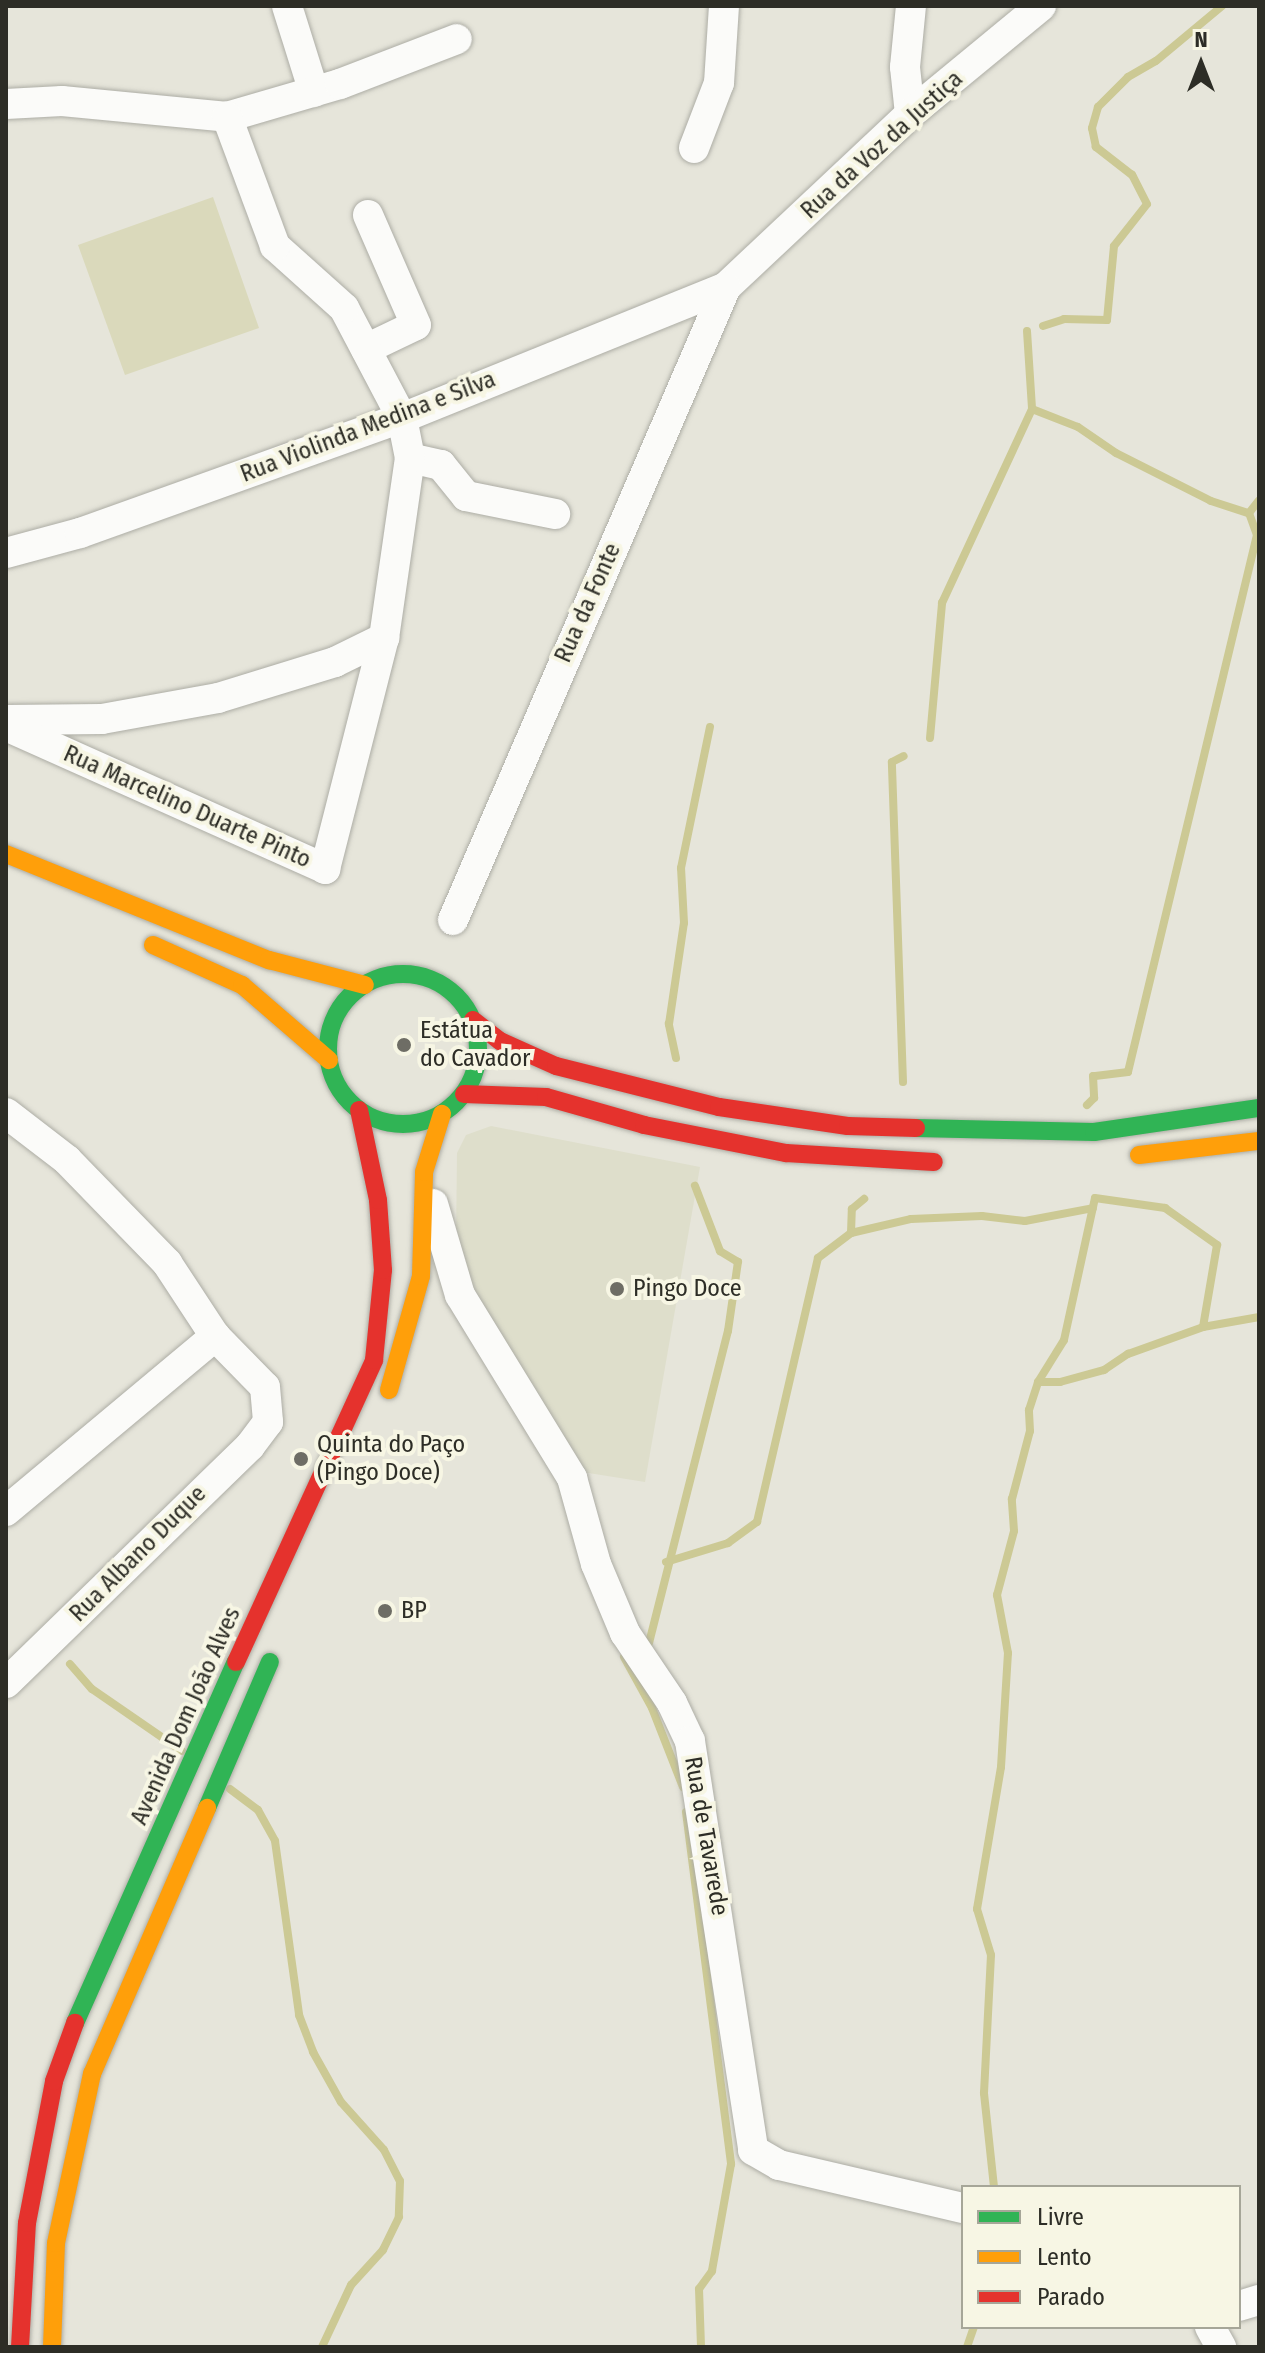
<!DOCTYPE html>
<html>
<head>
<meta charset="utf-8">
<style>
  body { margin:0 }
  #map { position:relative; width:1265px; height:2353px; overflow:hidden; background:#e6e5da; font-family:"Fira Sans Condensed",sans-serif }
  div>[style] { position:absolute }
  .built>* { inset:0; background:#dedecb }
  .green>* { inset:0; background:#dad9bb }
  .stream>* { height:8px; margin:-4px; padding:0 4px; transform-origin:4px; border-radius:4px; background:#ccc994 }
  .roads { filter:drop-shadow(0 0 2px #adada5) drop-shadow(0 0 2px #adada5) }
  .street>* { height:30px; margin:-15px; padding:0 15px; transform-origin:15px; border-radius:15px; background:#fbfbf9 }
  .fast>* { height:18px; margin:-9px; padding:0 9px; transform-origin:9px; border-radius:9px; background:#30b455 }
  .fast>.ring { margin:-9px; padding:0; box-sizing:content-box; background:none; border:18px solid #30b455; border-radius:50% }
  .slow>* { height:18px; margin:-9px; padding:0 9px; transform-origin:9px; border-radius:9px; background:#ff9f0a }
  .jam>* { height:18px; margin:-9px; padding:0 9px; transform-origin:9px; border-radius:9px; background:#e5322d }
  .dots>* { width:22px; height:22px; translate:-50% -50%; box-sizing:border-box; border:4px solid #f7f6e4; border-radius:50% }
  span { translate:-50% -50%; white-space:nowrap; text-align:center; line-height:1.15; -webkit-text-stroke:8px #f7f6e4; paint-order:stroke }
  .street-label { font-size:24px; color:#2d2d26 }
  .poi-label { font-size:24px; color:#2d2d26 }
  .left { translate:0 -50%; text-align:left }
  .frame { position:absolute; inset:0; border:8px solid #2d2d26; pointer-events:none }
  .legend { position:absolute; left:961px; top:2185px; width:280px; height:144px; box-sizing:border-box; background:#f7f6e4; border:2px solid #a6a698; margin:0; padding:10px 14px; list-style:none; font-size:24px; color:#2d2d26 }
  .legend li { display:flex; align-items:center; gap:16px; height:40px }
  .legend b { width:40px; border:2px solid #a6a698 }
  .north { position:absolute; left:1161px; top:24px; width:80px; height:80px; -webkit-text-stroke:6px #f7f6e4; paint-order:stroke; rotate:0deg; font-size:22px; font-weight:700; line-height:32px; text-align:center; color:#2d2d26 }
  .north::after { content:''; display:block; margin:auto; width:28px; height:36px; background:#2d2d26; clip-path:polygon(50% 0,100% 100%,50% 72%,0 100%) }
</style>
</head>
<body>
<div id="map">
  <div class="built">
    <div style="clip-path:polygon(491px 1126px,700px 1167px,645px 1482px,576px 1471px,473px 1308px,456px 1244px,457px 1153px,466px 1135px)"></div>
  </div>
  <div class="green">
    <div style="clip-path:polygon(213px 197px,259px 328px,125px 375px,78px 245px)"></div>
  </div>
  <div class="stream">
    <div style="left:1043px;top:326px;width:22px;rotate:-18deg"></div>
    <div style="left:1064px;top:319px;width:43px;rotate:1.3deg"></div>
    <div style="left:1107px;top:320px;width:74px;rotate:-84.6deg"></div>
    <div style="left:1114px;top:246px;width:53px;rotate:-51.8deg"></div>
    <div style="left:1147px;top:204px;width:33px;rotate:-117deg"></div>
    <div style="left:1132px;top:175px;width:46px;rotate:-142.1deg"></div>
    <div style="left:1096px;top:147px;width:19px;rotate:-102deg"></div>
    <div style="left:1092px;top:128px;width:22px;rotate:-74deg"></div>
    <div style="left:1098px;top:107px;width:42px;rotate:-45deg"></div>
    <div style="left:1128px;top:77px;width:32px;rotate:-30deg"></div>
    <div style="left:1156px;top:61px;width:86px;rotate:-39.8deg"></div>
    <div style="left:1027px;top:331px;width:78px;rotate:86.3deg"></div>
    <div style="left:1032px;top:409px;width:49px;rotate:21.4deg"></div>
    <div style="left:1078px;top:427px;width:46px;rotate:34.4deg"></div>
    <div style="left:1116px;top:453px;width:106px;rotate:26.8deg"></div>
    <div style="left:1211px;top:501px;width:40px;rotate:18deg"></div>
    <div style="left:1249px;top:513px;width:23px;rotate:70deg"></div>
    <div style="left:1257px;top:535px;width:552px;rotate:103.51deg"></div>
    <div style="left:1128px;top:1072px;width:35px;rotate:173deg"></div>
    <div style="left:1093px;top:1076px;width:22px;rotate:87deg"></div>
    <div style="left:1094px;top:1098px;width:10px;rotate:135deg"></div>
    <div style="left:1249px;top:513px;width:16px;rotate:-52deg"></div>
    <div style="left:930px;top:738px;width:136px;rotate:-84.9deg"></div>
    <div style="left:942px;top:603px;width:214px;rotate:-65.1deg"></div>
    <div style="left:676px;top:1058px;width:35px;rotate:-102deg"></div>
    <div style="left:669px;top:1024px;width:102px;rotate:-81.6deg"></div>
    <div style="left:684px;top:923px;width:55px;rotate:-93.1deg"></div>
    <div style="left:681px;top:868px;width:144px;rotate:-78.4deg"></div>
    <div style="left:903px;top:1082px;width:320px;rotate:-92deg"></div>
    <div style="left:892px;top:762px;width:13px;rotate:-27deg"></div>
    <div style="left:851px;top:1233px;width:24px;rotate:-88deg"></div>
    <div style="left:852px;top:1209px;width:16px;rotate:-40deg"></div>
    <div style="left:1038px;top:1382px;width:22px"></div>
    <div style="left:1060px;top:1382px;width:46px;rotate:-15.3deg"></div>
    <div style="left:1104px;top:1370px;width:29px;rotate:-34deg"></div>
    <div style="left:1128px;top:1354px;width:80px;rotate:-19.8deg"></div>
    <div style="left:1203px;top:1327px;width:57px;rotate:-10.1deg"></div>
    <div style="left:666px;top:1562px;width:65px;rotate:-17deg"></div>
    <div style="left:728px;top:1543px;width:36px;rotate:-36deg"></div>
    <div style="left:757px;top:1522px;width:271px;rotate:-77deg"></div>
    <div style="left:818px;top:1258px;width:41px;rotate:-37.1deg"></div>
    <div style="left:851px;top:1233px;width:62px;rotate:-13.1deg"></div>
    <div style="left:911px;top:1219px;width:71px;rotate:-2.4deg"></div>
    <div style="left:982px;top:1216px;width:43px;rotate:6.6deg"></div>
    <div style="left:1025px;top:1221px;width:69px;rotate:-10.8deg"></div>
    <div style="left:649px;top:1643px;width:322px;rotate:-75.8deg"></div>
    <div style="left:728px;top:1331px;width:70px;rotate:-81.8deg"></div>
    <div style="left:738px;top:1262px;width:21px;rotate:-149deg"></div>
    <div style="left:720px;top:1251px;width:70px;rotate:-111deg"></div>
    <div style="left:624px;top:1657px;width:58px;rotate:61.2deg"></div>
    <div style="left:652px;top:1708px;width:85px;rotate:68.6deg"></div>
    <div style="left:70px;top:1664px;width:33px;rotate:49deg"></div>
    <div style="left:92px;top:1689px;width:109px;rotate:34.6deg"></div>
    <div style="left:230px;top:1789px;width:35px;rotate:37deg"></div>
    <div style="left:258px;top:1810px;width:35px;rotate:61deg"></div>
    <div style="left:275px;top:1841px;width:176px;rotate:82.1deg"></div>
    <div style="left:299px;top:2015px;width:40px;rotate:69deg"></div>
    <div style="left:313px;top:2052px;width:57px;rotate:60.8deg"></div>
    <div style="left:341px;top:2102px;width:64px;rotate:48.1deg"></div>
    <div style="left:384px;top:2150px;width:35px;rotate:63deg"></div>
    <div style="left:400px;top:2181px;width:36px;rotate:92deg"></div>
    <div style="left:399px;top:2217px;width:37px;rotate:116deg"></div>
    <div style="left:383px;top:2250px;width:47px;rotate:132.4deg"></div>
    <div style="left:351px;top:2285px;width:68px;rotate:115.1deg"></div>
    <div style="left:686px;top:1812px;width:355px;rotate:82.7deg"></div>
    <div style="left:731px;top:2164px;width:109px;rotate:100.1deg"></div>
    <div style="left:712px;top:2271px;width:22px;rotate:126deg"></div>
    <div style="left:699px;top:2289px;width:58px;rotate:88deg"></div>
    <div style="left:994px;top:2187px;width:95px;rotate:-96.1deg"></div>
    <div style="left:984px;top:2093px;width:138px;rotate:-87.1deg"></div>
    <div style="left:991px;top:1955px;width:48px;rotate:-106.9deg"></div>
    <div style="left:977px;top:1909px;width:144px;rotate:-80.4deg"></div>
    <div style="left:1001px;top:1767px;width:114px;rotate:-86.5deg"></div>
    <div style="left:1008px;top:1653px;width:59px;rotate:-100.7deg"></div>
    <div style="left:997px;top:1595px;width:66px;rotate:-75.1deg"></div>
    <div style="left:1014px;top:1531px;width:32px;rotate:-94deg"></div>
    <div style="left:1012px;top:1499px;width:70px;rotate:-75.2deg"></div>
    <div style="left:1030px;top:1431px;width:21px;rotate:-93deg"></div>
    <div style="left:1029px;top:1410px;width:29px;rotate:-72deg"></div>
    <div style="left:1038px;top:1382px;width:49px;rotate:-58.2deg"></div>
    <div style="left:1064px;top:1340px;width:145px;rotate:-77.7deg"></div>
    <div style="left:1095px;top:1198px;width:71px;rotate:8.1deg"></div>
    <div style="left:1165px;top:1208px;width:64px;rotate:35.4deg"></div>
    <div style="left:1217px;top:1245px;width:83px;rotate:99.7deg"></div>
    <div style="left:967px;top:2347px;width:21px;rotate:-71deg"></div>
  </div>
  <div class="roads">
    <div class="street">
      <div style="left:287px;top:6px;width:90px;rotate:72.6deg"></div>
      <div style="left:6px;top:104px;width:56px;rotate:-3.1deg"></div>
      <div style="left:62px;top:101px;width:166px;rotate:5.5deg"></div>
      <div style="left:227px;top:117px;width:118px;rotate:-16.3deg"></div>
      <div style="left:340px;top:84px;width:125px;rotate:-21deg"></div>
      <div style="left:910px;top:114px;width:47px;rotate:-96.1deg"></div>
      <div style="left:905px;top:67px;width:61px;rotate:-84.4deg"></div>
      <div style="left:694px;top:148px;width:70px;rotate:-69deg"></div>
      <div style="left:719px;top:83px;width:77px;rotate:-86.3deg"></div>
      <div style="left:366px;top:349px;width:55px;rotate:-25.6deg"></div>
      <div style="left:416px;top:325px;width:120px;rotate:-113.6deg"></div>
      <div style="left:410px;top:458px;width:32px;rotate:13deg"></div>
      <div style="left:441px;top:465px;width:40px;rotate:51deg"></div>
      <div style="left:466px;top:496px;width:91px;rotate:11.4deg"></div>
      <div style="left:6px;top:553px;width:77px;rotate:-15.1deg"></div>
      <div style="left:80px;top:533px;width:342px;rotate:-19.7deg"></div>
      <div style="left:402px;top:418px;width:349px;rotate:-22deg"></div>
      <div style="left:726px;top:287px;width:253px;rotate:-43.2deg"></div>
      <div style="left:910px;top:114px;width:170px;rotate:-39.5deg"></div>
      <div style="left:6px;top:720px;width:96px;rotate:-0.6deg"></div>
      <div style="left:102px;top:719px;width:118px;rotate:-10.3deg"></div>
      <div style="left:218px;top:698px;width:122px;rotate:-17.1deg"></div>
      <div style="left:335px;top:662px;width:55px;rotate:-26.1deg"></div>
      <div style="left:384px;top:638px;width:182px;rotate:-81.8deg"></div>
      <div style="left:410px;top:458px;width:41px;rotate:-101.3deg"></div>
      <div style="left:402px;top:418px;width:124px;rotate:-117.8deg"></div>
      <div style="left:344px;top:308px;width:93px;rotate:-138.1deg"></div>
      <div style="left:275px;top:246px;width:138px;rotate:-110.4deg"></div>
      <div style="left:6px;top:726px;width:350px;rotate:24.1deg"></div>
      <div style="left:325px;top:869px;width:238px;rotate:-75.7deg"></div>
      <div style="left:453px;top:920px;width:689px;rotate:-66.67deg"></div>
      <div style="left:6px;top:1113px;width:77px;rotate:37.6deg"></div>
      <div style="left:67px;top:1160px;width:144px;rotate:45.8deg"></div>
      <div style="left:167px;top:1263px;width:87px;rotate:56.7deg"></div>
      <div style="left:215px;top:1336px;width:71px;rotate:45.6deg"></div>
      <div style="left:265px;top:1387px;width:35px;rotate:85deg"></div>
      <div style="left:268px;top:1422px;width:30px;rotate:127deg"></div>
      <div style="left:250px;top:1446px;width:340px;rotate:135.8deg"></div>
      <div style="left:433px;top:1204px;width:95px;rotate:73.5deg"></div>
      <div style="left:460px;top:1295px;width:215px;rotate:58.5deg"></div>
      <div style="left:572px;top:1478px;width:89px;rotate:74.4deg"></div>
      <div style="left:596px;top:1564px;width:75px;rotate:67.2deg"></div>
      <div style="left:625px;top:1633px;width:84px;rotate:56.1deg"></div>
      <div style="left:672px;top:1703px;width:42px;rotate:64.7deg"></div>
      <div style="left:690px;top:1741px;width:414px;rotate:81.2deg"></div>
      <div style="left:753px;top:2150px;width:30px;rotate:30deg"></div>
      <div style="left:779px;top:2165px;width:189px;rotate:13.2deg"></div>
      <div style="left:6px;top:1511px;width:273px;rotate:-39.9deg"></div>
      <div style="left:1239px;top:2306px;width:21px;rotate:-17deg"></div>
      <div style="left:1210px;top:2327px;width:23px;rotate:61deg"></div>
    </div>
    <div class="fast">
      <div class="ring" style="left:328px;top:974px;width:132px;height:132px"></div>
      <div style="left:916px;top:1128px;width:178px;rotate:1.3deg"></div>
      <div style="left:1094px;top:1132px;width:167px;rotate:-8.3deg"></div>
      <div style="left:207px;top:1808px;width:159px;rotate:-66.7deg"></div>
      <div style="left:75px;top:2023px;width:395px;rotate:-66deg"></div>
    </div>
    <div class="slow">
      <div style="left:6px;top:854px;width:284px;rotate:22deg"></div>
      <div style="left:269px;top:960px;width:99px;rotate:14.6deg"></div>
      <div style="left:153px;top:945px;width:98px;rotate:24.2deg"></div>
      <div style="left:242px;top:985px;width:115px;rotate:40.8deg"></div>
      <div style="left:1139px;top:1155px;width:121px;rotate:-6.7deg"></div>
      <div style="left:389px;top:1390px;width:118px;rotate:-74.3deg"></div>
      <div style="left:421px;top:1276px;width:104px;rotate:-88.3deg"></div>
      <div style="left:424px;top:1172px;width:61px;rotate:-72.8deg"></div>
      <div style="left:52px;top:2347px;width:104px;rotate:-87.8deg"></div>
      <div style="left:56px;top:2243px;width:173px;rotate:-78deg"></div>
      <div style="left:92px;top:2074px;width:290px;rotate:-66.6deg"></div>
    </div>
    <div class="jam">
      <div style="left:473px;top:1020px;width:34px;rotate:38deg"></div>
      <div style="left:500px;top:1041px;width:61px;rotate:24.1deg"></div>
      <div style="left:556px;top:1066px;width:168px;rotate:14.1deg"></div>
      <div style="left:719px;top:1107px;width:130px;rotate:8.4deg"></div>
      <div style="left:848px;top:1126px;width:68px;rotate:1.7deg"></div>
      <div style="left:464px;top:1094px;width:82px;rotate:2.1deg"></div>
      <div style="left:546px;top:1097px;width:102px;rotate:15.9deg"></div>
      <div style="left:644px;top:1125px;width:145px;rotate:11.2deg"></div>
      <div style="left:786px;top:1153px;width:148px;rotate:3.5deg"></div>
      <div style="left:236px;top:1662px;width:332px;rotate:-65.4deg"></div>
      <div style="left:374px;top:1360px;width:90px;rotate:-84.3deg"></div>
      <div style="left:383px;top:1270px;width:70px;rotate:-94.1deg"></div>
      <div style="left:378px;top:1200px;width:92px;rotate:-101.9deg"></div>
      <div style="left:20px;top:2347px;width:124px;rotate:-86.8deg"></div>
      <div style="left:27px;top:2223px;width:145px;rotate:-79.2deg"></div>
      <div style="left:54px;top:2081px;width:62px;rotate:-70.1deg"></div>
    </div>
  </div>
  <div class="dots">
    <div style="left:404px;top:1045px;background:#6e6d65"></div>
    <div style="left:617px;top:1289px;background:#6e6d65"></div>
    <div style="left:301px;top:1459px;background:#6e6d65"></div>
    <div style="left:385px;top:1611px;background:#6e6d65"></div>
  </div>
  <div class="street-label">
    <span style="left:882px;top:145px;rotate:-42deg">Rua da Voz da Justiça</span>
    <span style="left:368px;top:427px;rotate:-21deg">Rua Violinda Medina e Silva</span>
    <span style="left:588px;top:603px;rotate:-66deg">Rua da Fonte</span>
    <span style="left:187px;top:807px;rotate:24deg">Rua Marcelino Duarte Pinto</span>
    <span style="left:138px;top:1554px;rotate:-45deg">Rua Albano Duque</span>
    <span style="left:186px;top:1716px;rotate:-66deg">Avenida Dom João Alves</span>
    <span style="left:706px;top:1836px;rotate:80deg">Rua de Tavarede</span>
  </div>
  <div class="poi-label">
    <span class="left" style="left:420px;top:1045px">Estátua<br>do Cavador</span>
    <span class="left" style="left:633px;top:1289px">Pingo Doce</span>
    <span class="left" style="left:317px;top:1459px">Quinta do Paço<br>(Pingo Doce)</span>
    <span class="left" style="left:401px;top:1611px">BP</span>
  </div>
  <div class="frame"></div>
  <ul class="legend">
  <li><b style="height:10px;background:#30b455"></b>Livre</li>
  <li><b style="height:10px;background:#ff9f0a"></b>Lento</li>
  <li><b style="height:10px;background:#e5322d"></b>Parado</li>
  </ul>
  <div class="north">N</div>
</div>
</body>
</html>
